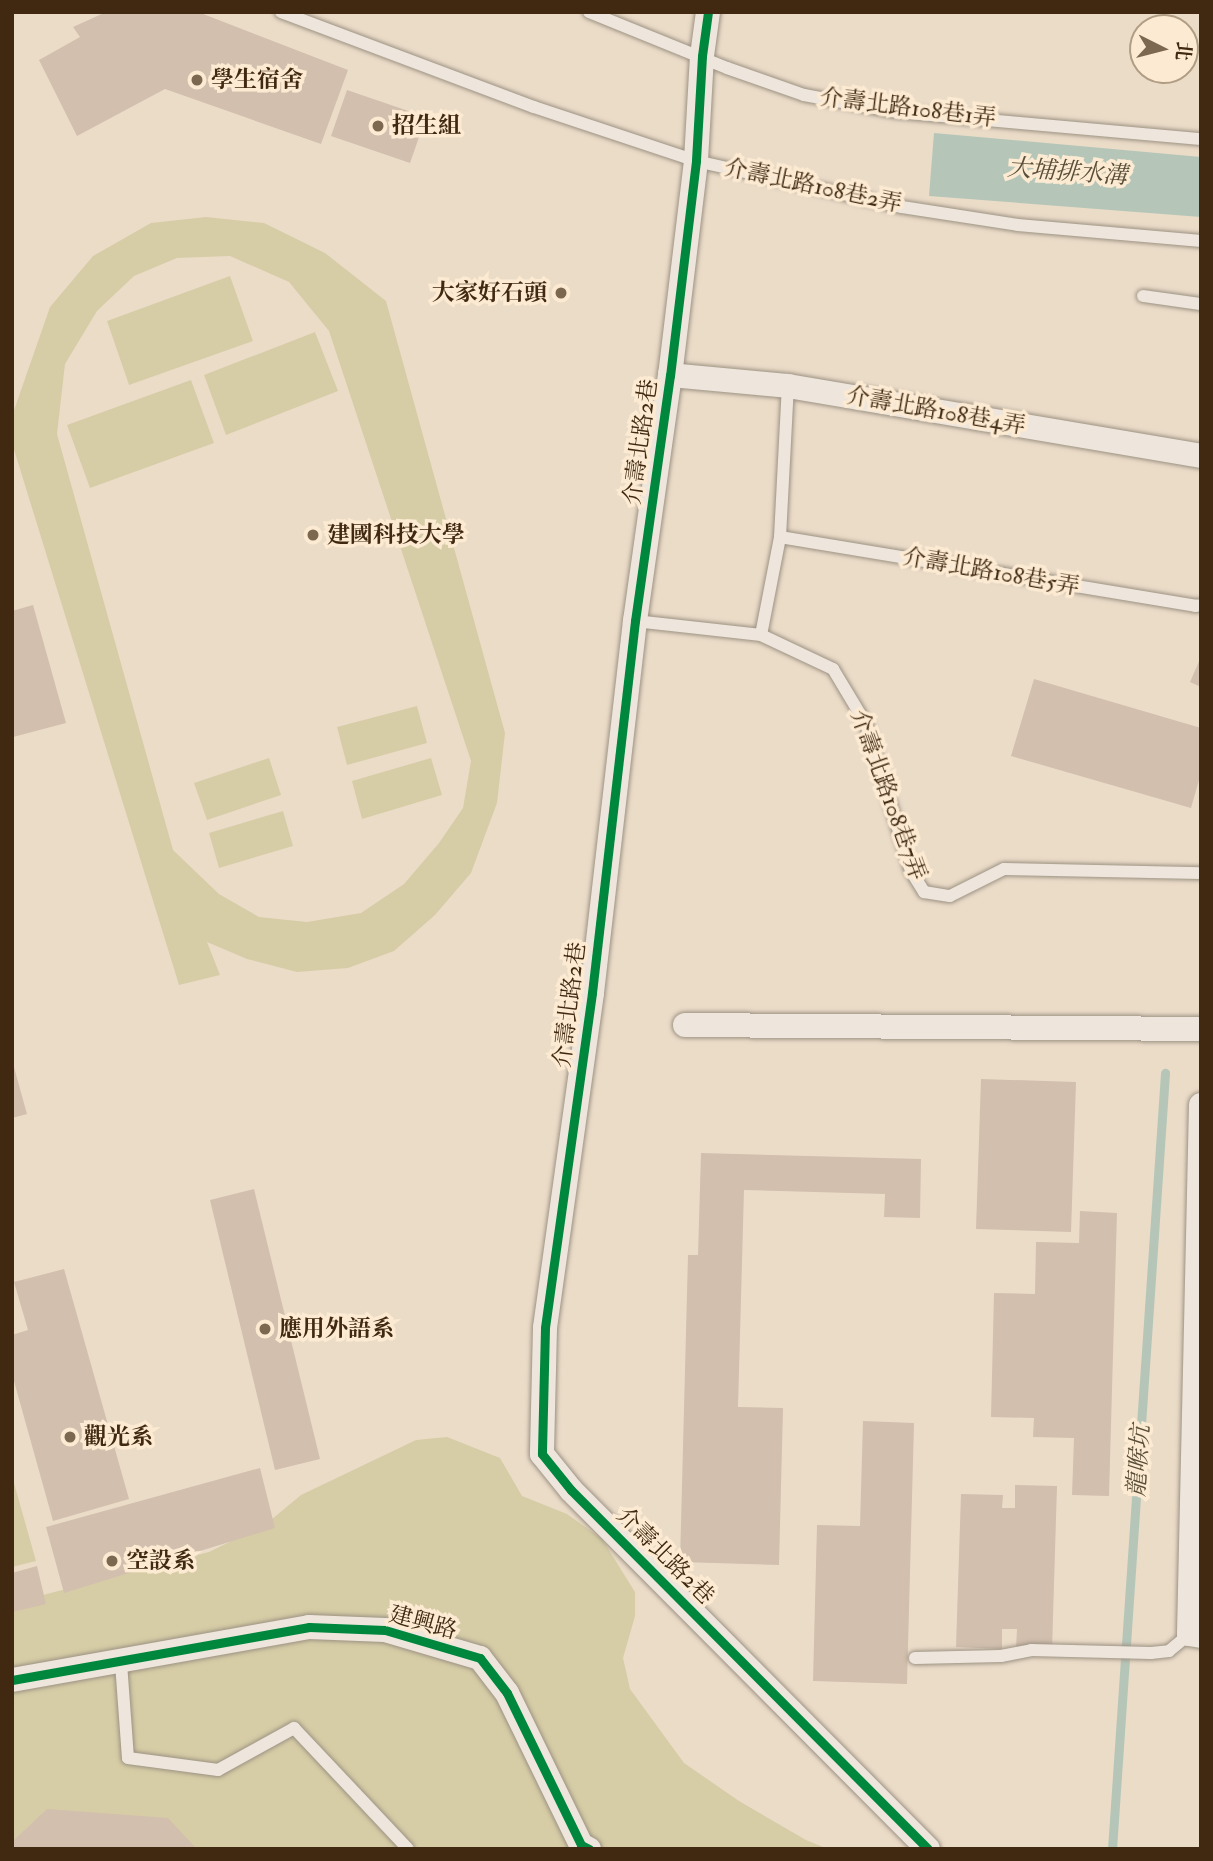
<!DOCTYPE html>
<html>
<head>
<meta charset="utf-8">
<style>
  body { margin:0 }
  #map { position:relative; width:1213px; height:1861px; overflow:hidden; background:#ebdcc8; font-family:"IM FELL Double Pica","Noto Serif TC",serif }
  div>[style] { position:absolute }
  .green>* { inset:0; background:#d6cda6 }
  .water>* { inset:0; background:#b5c6b8 }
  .stream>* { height:9px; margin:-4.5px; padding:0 4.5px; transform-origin:4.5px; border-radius:4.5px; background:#b5c6b8 }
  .building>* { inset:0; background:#d2bfae }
  .roads { filter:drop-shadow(0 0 2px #9d9283) drop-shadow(0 0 2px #9d9283) }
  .lane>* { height:12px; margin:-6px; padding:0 6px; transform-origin:6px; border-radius:6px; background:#eee6dc }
  .street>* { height:24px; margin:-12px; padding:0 12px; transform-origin:12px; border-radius:12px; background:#eee6dc }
  .cycleway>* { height:9px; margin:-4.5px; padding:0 4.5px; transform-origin:4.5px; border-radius:4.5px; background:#00873e }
  .dots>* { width:19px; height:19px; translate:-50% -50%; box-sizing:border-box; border:4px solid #fcead2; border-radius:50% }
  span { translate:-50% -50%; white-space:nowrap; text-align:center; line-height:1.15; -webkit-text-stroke:7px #fcead2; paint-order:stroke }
  .poi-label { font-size:23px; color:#402910; font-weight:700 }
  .left { translate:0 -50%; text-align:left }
  .right { translate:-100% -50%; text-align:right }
  .street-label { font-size:23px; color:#402910 }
  .water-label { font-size:24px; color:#584e38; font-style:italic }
  .frame { position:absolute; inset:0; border:14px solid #402910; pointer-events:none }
  .north { position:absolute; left:1129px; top:14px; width:70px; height:70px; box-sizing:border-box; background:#fcead2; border:2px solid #b19d84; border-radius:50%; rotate:96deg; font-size:19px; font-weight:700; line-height:28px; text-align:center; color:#402910 }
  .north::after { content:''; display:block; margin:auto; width:24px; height:32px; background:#7c6850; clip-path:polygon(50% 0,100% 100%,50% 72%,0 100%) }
</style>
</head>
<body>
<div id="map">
  <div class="green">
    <div style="clip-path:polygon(evenodd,206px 217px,264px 223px,325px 253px,386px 301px,505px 733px,497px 803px,471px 873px,435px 915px,394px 951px,348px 968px,297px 972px,247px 959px,207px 942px,220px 975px,179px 985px,12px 443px,12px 416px,50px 307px,93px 256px,151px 223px,206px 217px,230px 256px,289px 282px,329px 331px,471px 761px,463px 808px,439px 843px,404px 884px,361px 913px,307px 922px,259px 917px,219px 894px,173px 850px,57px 434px,65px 364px,97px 311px,134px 276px,177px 258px,230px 256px)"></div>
    <div style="clip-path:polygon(230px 276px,253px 341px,129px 385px,107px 321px)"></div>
    <div style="clip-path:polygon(315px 332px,338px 391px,226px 435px,204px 375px)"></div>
    <div style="clip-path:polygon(191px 380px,214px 443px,90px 488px,67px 425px)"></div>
    <div style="clip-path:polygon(417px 706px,427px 743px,347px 765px,337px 727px)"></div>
    <div style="clip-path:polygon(269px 758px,281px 795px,207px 820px,194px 783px)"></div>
    <div style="clip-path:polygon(431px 758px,442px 795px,362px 819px,352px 781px)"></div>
    <div style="clip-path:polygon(283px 811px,293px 846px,219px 868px,209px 833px)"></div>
    <div style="clip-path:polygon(447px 1437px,500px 1458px,522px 1496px,567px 1514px,602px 1539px,635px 1592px,635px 1616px,623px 1658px,630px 1689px,684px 1763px,739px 1801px,806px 1840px,828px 1849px,12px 1849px,12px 1603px,209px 1552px,266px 1524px,301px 1495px,416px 1440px)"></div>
    <div style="clip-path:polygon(12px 1476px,36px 1561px,12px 1567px)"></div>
  </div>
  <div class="water">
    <div style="clip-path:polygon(934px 133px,1201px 157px,1201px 217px,929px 196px)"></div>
  </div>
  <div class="stream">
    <div style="left:1112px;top:1849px;width:778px;rotate:-86.09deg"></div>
  </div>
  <div class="building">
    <div style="clip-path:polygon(106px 12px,198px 12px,348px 70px,321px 144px,165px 89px,77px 136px,39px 60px,80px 37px,73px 27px)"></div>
    <div style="clip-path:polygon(347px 90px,426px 117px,410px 163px,331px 136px)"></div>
    <div style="clip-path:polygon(33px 605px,66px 723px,13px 737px,12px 611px)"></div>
    <div style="clip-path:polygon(1201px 657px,1201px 687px,1190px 682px)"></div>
    <div style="clip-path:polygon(1034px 679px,1201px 728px,1201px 773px,1191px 808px,1011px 756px)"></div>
    <div style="clip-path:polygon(12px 1060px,27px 1114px,12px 1118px)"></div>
    <div style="clip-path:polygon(981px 1079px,1076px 1082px,1071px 1232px,976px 1229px)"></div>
    <div style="clip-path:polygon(701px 1153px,921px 1159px,920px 1218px,884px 1217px,885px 1194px,744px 1190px,738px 1407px,783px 1408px,779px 1565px,680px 1562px,688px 1255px,698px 1255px)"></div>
    <div style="clip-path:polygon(254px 1189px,320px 1459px,275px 1470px,210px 1200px)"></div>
    <div style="clip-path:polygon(1080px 1211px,1117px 1213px,1109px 1496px,1072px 1495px,1074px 1438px,1033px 1437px,1034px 1418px,991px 1417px,994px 1293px,1035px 1294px,1036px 1242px,1079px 1243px)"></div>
    <div style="clip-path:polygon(64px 1269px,129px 1499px,53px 1521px,12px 1374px,12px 1335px,28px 1330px,14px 1282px)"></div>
    <div style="clip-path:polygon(863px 1421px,914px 1423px,907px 1684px,813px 1681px,817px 1525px,860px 1526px)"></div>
    <div style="clip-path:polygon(260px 1468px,275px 1528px,64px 1593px,46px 1527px)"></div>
    <div style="clip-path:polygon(1015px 1485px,1057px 1486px,1052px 1650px,1016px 1649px,1017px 1629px,1002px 1629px,1002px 1649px,956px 1647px,961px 1494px,1003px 1495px,1002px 1508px,1015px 1508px)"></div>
    <div style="clip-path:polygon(37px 1566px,46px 1604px,12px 1612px,12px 1573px)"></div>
    <div style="clip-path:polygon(47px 1809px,168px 1818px,197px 1849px,12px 1849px,12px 1842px)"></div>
  </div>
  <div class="roads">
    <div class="lane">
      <div style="left:281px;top:12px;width:270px;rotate:20.6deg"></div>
      <div style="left:534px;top:107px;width:171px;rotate:18.4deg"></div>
      <div style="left:696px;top:161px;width:211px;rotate:12.6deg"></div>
      <div style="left:902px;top:207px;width:117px;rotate:8.8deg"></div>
      <div style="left:1018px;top:225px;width:184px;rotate:5deg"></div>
      <div style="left:589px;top:12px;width:149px;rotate:22.1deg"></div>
      <div style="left:727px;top:68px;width:82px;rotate:19.3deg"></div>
      <div style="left:804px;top:95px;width:95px;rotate:10.4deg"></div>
      <div style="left:897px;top:112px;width:305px;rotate:5.1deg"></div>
      <div style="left:1143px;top:296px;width:59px;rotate:7.9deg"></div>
      <div style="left:780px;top:537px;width:421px;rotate:9.4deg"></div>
      <div style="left:1195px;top:606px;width:6px;rotate:-9deg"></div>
      <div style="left:635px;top:621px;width:127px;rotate:6.3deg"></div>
      <div style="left:761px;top:635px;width:80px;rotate:25.3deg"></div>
      <div style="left:833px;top:669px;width:64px;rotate:59deg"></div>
      <div style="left:866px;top:724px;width:154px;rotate:73deg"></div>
      <div style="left:911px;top:871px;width:25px;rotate:58deg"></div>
      <div style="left:924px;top:892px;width:26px;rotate:9deg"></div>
      <div style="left:950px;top:896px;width:60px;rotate:-26.6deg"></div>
      <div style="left:1004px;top:869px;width:197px;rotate:1.2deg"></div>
      <div style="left:761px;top:635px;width:100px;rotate:-79deg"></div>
      <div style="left:780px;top:537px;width:151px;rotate:-87deg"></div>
      <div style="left:915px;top:1658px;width:86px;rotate:-1.3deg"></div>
      <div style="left:1001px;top:1656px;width:31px;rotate:-11deg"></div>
      <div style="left:1031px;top:1650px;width:120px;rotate:1.4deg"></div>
      <div style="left:1151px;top:1653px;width:18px;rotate:-6deg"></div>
      <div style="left:1169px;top:1651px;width:26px;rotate:-40deg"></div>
      <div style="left:121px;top:1663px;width:95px;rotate:85.8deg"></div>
      <div style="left:128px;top:1758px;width:91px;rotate:7.6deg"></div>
      <div style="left:218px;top:1770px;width:87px;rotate:-28.9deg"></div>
      <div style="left:294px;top:1728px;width:166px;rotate:46.7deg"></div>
    </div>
    <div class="street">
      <div style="left:708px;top:12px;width:44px;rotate:97.8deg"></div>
      <div style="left:702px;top:56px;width:105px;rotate:93.3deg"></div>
      <div style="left:696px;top:161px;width:216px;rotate:96.9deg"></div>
      <div style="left:670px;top:375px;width:248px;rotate:98.1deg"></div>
      <div style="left:635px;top:621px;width:374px;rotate:96.6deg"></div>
      <div style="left:592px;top:993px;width:338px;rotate:98deg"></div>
      <div style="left:545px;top:1328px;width:126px;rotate:91.4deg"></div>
      <div style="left:542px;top:1454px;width:46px;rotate:51.1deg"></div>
      <div style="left:571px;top:1490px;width:506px;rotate:45.16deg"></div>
      <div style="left:670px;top:375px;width:119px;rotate:5.3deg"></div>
      <div style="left:788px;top:386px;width:419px;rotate:9.6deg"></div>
      <div style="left:685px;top:1025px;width:516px;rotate:0.44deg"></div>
      <div style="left:1201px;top:1105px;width:529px;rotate:91.3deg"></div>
      <div style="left:1189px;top:1634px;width:12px;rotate:9deg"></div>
      <div style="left:12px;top:1680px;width:302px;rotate:-10.1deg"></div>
      <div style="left:309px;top:1627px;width:76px;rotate:2.3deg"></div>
      <div style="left:385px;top:1630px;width:99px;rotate:16.4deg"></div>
      <div style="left:480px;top:1658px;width:44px;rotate:52.4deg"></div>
      <div style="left:507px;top:1693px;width:169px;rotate:64deg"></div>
      <div style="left:581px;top:1845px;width:9px;rotate:27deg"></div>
    </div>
  </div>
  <div class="cycleway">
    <div style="left:708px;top:12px;width:44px;rotate:97.8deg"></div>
    <div style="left:702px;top:56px;width:105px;rotate:93.3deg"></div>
    <div style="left:696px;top:161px;width:216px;rotate:96.9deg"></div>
    <div style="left:670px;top:375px;width:248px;rotate:98.1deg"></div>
    <div style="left:635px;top:621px;width:374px;rotate:96.6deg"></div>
    <div style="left:592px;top:993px;width:338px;rotate:98deg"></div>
    <div style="left:545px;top:1328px;width:126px;rotate:91.4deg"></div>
    <div style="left:542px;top:1454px;width:46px;rotate:51.1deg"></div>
    <div style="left:571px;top:1490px;width:506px;rotate:45.16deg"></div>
    <div style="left:12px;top:1680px;width:302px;rotate:-10.1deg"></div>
    <div style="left:309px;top:1627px;width:76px;rotate:2.3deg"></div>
    <div style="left:385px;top:1630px;width:99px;rotate:16.4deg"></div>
    <div style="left:480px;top:1658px;width:44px;rotate:52.4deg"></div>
    <div style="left:507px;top:1693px;width:169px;rotate:64deg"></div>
    <div style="left:581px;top:1845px;width:9px;rotate:27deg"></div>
  </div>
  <div class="dots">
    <div style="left:197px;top:80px;background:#7c6850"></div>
    <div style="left:378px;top:126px;background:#7c6850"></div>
    <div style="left:561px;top:293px;background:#7c6850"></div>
    <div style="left:313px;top:535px;background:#7c6850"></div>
    <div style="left:265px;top:1329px;background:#7c6850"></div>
    <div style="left:70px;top:1437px;background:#7c6850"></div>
    <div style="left:112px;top:1561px;background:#7c6850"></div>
  </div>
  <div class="poi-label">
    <span class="left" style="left:211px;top:80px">學生宿舍</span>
    <span class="left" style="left:392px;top:126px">招生組</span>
    <span class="right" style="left:547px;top:293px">大家好石頭</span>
    <span class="left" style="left:327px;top:535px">建國科技大學</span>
    <span class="left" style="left:279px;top:1329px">應用外語系</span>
    <span class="left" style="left:84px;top:1437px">觀光系</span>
    <span class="left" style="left:126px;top:1561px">空設系</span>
  </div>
  <div class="street-label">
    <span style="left:908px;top:108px;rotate:7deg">介壽北路108巷1弄</span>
    <span style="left:813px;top:186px;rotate:12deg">介壽北路108巷2弄</span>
    <span style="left:936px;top:411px;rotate:10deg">介壽北路108巷4弄</span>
    <span style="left:641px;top:442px;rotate:-82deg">介壽北路2巷</span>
    <span style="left:991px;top:572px;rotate:10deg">介壽北路108巷5弄</span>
    <span style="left:888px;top:795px;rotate:70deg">介壽北路108巷7弄</span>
    <span style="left:570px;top:1005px;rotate:-83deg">介壽北路2巷</span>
    <span style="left:665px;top:1556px;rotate:45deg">介壽北路2巷</span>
    <span style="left:423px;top:1623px;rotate:15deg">建興路</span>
  </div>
  <div class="water-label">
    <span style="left:1067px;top:172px;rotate:4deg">大埔排水溝</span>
    <span style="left:1139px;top:1461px;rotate:-86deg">龍喉坑</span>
  </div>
  <div class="frame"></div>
  <div class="north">北</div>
</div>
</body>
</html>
